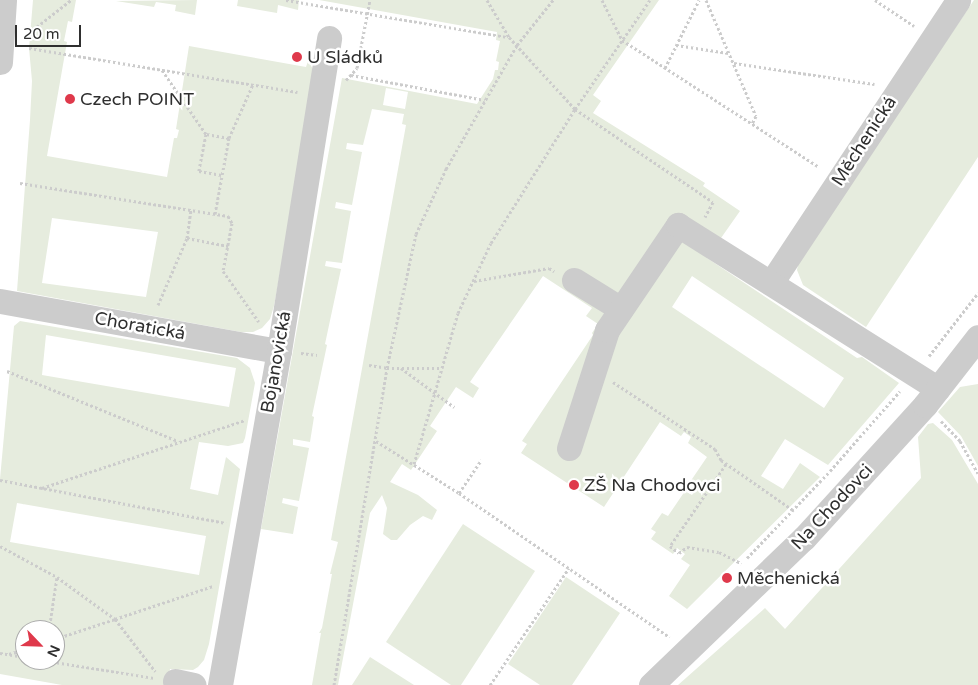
<!DOCTYPE html>
<html>
<head>
<meta charset="utf-8">
<style>
  body { margin:0 }
  #map { position:relative; width:978px; height:685px; overflow:hidden; background:#fff; font-family:"Varela Round",sans-serif }
  div>[style] { position:absolute }
  .green>* { inset:0; background:#e6ecde }
  .path>* { height:3px; margin-top:-1.5px; transform-origin:0; background:repeating-linear-gradient(90deg,#ccc 0 2.5px,transparent 0 5px) }
  .minor>* { height:25px; margin:-12.5px; padding:0 12.5px; transform-origin:12.5px; border-radius:12.5px; background:#ccc }
  .dots>* { width:14px; height:14px; translate:-50% -50%; box-sizing:border-box; border:2px solid #fff; border-radius:50% }
  span { translate:-50% -50%; white-space:nowrap; text-align:center; line-height:1.15; -webkit-text-stroke:5px #fff; paint-order:stroke }
  .poi-label { font-size:18px; color:#2f2f2f }
  .left { translate:0 -50%; text-align:left }
  .street-label { font-size:18px; color:#2f2f2f }
  .north { position:absolute; left:15px; top:620px; width:50px; height:50px; box-sizing:border-box; background:#fff; border:1px solid #acacac; border-radius:50%; rotate:114deg; font-size:14px; font-weight:700; line-height:20px; text-align:center; color:#2f2f2f }
  .north::after { content:''; display:block; margin:auto; width:18px; height:22px; background:#df394b; clip-path:polygon(50% 0,100% 100%,50% 72%,0 100%) }
  .scale { position:absolute; left:15px; top:25px; width:66px; height:22px; box-sizing:border-box; border:2px solid #2f2f2f; border-top:0; padding-left:6px; font-size:15px; line-height:18px; white-space:nowrap; color:#2f2f2f; -webkit-text-stroke:4px #fff; paint-order:stroke }
</style>
</head>
<body>
<div id="map">
  <div class="green">
    <div style="clip-path:polygon(evenodd,33px 0,76px 0,72px 22px,68px 21px,64px 41px,67px 42px,47px 156px,167px 177px,174px 138px,177px 138px,179px 130px,176px 129px,189px 46px,306px 67px,308px 61px,316px 74px,274px 306px,270px 319px,262px 328px,253px 332px,241px 332px,17px 291px,30px 120px,32px 81px,29px 48px,33px 0,52px 218px,158px 232px,146px 297px,42px 283px,52px 218px)"></div>
    <div style="clip-path:polygon(197px 0,195px 15px,175px 11px,176px 5px,156px 2px,154px 7px,116px 1px)"></div>
    <div style="clip-path:polygon(238px 0,299px 0,298px 10px,278px 5px,277px 13px,237px 6px)"></div>
    <div style="clip-path:polygon(evenodd,319px 0,659px 0,593px 95px,601px 101px,593px 113px,705px 183px,703px 186px,740px 211px,707px 258px,857px 358px,862px 357px,899px 383px,828px 465px,785px 439px,761px 476px,783px 489px,800px 463px,820px 477px,687px 609px,669px 596px,690px 565px,681px 559px,685px 554px,677px 548px,673px 554px,651px 539px,656px 532px,651px 529px,662px 513px,668px 516px,685px 491px,692px 495px,697px 488px,690px 482px,707px 457px,688px 443px,691px 437px,684px 432px,681px 436px,660px 422px,604px 507px,521px 453px,527px 444px,522px 441px,593px 335px,592px 333px,598px 324px,586px 316px,592px 308px,543px 276px,470px 382px,479px 388px,473px 398px,456px 387px,430px 426px,437px 431px,411px 470px,402px 464px,390px 482px,418px 495px,437px 510px,432px 520px,423px 516px,410px 525px,397px 540px,391px 540px,383px 534px,387px 508px,382px 495px,370px 513px,338px 685px,312px 685px,321px 633px,319px 633px,322px 628px,332px 574px,330px 574px,338px 542px,331px 540px,406px 125px,402px 124px,404px 114px,372px 109px,363px 145px,347px 143px,346px 149px,362px 152px,352px 205px,336px 202px,335px 208px,351px 211px,342px 263px,326px 261px,325px 266px,341px 269px,325px 344px,327px 345px,312px 416px,314px 417px,310px 442px,293px 439px,293px 445px,309px 448px,299px 501px,283px 498px,282px 503px,298px 507px,293px 534px,261px 529px,342px 78px,477px 104px,493px 79px,495px 70px,498px 70px,499px 62px,496px 61px,500px 41px,496px 40px,497px 32px,319px 0,386px 88px,408px 92px,405px 109px,383px 105px,386px 88px,319px 0,692px 276px,844px 378px,824px 408px,672px 307px,692px 276px)"></div>
    <div style="clip-path:polygon(974px 0,978px 0,978px 157px,866px 327px,803px 285px,797px 270px,799px 260px)"></div>
    <div style="clip-path:polygon(evenodd,20px 321px,237px 358px,250px 368px,255px 383px,245px 438px,243px 443px,228px 446px,199px 442px,190px 489px,218px 495px,226px 457px,240px 469px,209px 644px,204px 660px,198px 667px,193px 670px,170px 669px,167px 685px,62px 685px,0 674px,0 479px,14px 326px,20px 321px,46px 335px,236px 368px,229px 407px,42px 375px,46px 335px,20px 321px,17px 503px,206px 536px,199px 575px,10px 542px,17px 503px,20px 321px,25px 630px,55px 630px,55px 660px,25px 660px,25px 630px)"></div>
    <div style="clip-path:polygon(978px 384px,978px 466px,961px 436px,938px 412px,960px 387px)"></div>
    <div style="clip-path:polygon(933px 423px,952px 440px,978px 484px,978px 685px,678px 685px,765px 608px,785px 629px,921px 478px,918px 437px,928px 424px)"></div>
    <div style="clip-path:polygon(463px 524px,535px 571px,461px 685px,451px 685px,386px 642px)"></div>
    <div style="clip-path:polygon(566px 577px,620px 613px,572px 685px,540px 685px,508px 664px)"></div>
    <div style="clip-path:polygon(370px 657px,414px 685px,352px 685px)"></div>
  </div>
  <div class="path">
    <div style="left:286px;top:0;width:225px;rotate:9.5deg"></div>
    <div style="left:487px;top:0;width:43px;rotate:59.3deg"></div>
    <div style="left:509px;top:37px;width:98px;rotate:47.5deg"></div>
    <div style="left:575px;top:109px;width:166px;rotate:34deg"></div>
    <div style="left:713px;top:202px;width:17px;rotate:118deg"></div>
    <div style="left:602px;top:0;width:45px;rotate:63.4deg"></div>
    <div style="left:622px;top:40px;width:234px;rotate:32.8deg"></div>
    <div style="left:706px;top:0;width:126px;rotate:66.7deg"></div>
    <div style="left:756px;top:116px;width:9px;rotate:117deg"></div>
    <div style="left:875px;top:0;width:47px;rotate:33.7deg"></div>
    <div style="left:29px;top:33px;width:53px;rotate:-38.2deg"></div>
    <div style="left:676px;top:45px;width:53px;rotate:8.7deg"></div>
    <div style="left:29px;top:48px;width:272px;rotate:9.3deg"></div>
    <div style="left:734px;top:63px;width:142px;rotate:8.5deg"></div>
    <div style="left:665px;top:68px;width:76px;rotate:-63.4deg"></div>
    <div style="left:162px;top:70px;width:78px;rotate:55.5deg"></div>
    <div style="left:351px;top:75px;width:136px;rotate:10.6deg"></div>
    <div style="left:346px;top:80px;width:16px;rotate:-47deg"></div>
    <div style="left:357px;top:68px;width:69px;rotate:-79.2deg"></div>
    <div style="left:229px;top:138px;width:59px;rotate:-66deg"></div>
    <div style="left:20px;top:183px;width:211px;rotate:9deg"></div>
    <div style="left:228px;top:216px;width:8px;rotate:60deg"></div>
    <div style="left:232px;top:223px;width:49px;rotate:100.6deg"></div>
    <div style="left:223px;top:271px;width:62px;rotate:54.8deg"></div>
    <div style="left:215px;top:214px;width:77px;rotate:-79.6deg"></div>
    <div style="left:229px;top:138px;width:23px;rotate:-170deg"></div>
    <div style="left:206px;top:134px;width:38px;rotate:101deg"></div>
    <div style="left:199px;top:171px;width:23px;rotate:10deg"></div>
    <div style="left:187px;top:238px;width:42px;rotate:11deg"></div>
    <div style="left:474px;top:281px;width:76px;rotate:-9.8deg"></div>
    <div style="left:549px;top:268px;width:6px;rotate:31deg"></div>
    <div style="left:158px;top:305px;width:73px;rotate:-66.6deg"></div>
    <div style="left:187px;top:238px;width:28px;rotate:-82deg"></div>
    <div style="left:301px;top:353px;width:16px;rotate:7deg"></div>
    <div style="left:929px;top:356px;width:80px;rotate:-52.1deg"></div>
    <div style="left:369px;top:365px;width:18px;rotate:9deg"></div>
    <div style="left:387px;top:368px;width:55px"></div>
    <div style="left:442px;top:368px;width:57px;rotate:-73.8deg"></div>
    <div style="left:458px;top:313px;width:77px;rotate:-64.8deg"></div>
    <div style="left:491px;top:243px;width:158px;rotate:-57.9deg"></div>
    <div style="left:575px;top:109px;width:132px;rotate:-55.5deg"></div>
    <div style="left:401px;top:368px;width:66px;rotate:36.3deg"></div>
    <div style="left:7px;top:371px;width:185px;rotate:22.3deg"></div>
    <div style="left:613px;top:382px;width:122px;rotate:33.3deg"></div>
    <div style="left:715px;top:449px;width:13px;rotate:61deg"></div>
    <div style="left:721px;top:460px;width:88px;rotate:34.8deg"></div>
    <div style="left:941px;top:421px;width:28px;rotate:46deg"></div>
    <div style="left:960px;top:441px;width:37px;rotate:61deg"></div>
    <div style="left:376px;top:441px;width:98px;rotate:32.1deg"></div>
    <div style="left:459px;top:493px;width:255px;rotate:34.4deg"></div>
    <div style="left:414px;top:464px;width:100px;rotate:-73.7deg"></div>
    <div style="left:726px;top:464px;width:99px;rotate:124.3deg"></div>
    <div style="left:670px;top:546px;width:11px;rotate:38deg"></div>
    <div style="left:679px;top:553px;width:10px;rotate:-37deg"></div>
    <div style="left:687px;top:547px;width:32px;rotate:9deg"></div>
    <div style="left:719px;top:552px;width:25px;rotate:27deg"></div>
    <div style="left:0;top:480px;width:230px;rotate:10.8deg"></div>
    <div style="left:42px;top:488px;width:214px;rotate:-18.5deg"></div>
    <div style="left:459px;top:493px;width:40px;rotate:-56deg"></div>
    <div style="left:0;top:546px;width:65px;rotate:28.5deg"></div>
    <div style="left:57px;top:577px;width:72px;rotate:35.9deg"></div>
    <div style="left:115px;top:619px;width:103px;rotate:-18.6deg"></div>
    <div style="left:747px;top:558px;width:120px;rotate:-46.3deg"></div>
    <div style="left:830px;top:471px;width:106px;rotate:-48.8deg"></div>
    <div style="left:49px;top:630px;width:54px;rotate:-81.4deg"></div>
    <div style="left:55px;top:639px;width:63px;rotate:-18.4deg"></div>
    <div style="left:115px;top:619px;width:66px;rotate:52.4deg"></div>
    <div style="left:0;top:653px;width:25px;rotate:9deg"></div>
    <div style="left:9px;top:654px;width:17px;rotate:-17deg"></div>
    <div style="left:42px;top:660px;width:113px;rotate:9.1deg"></div>
    <div style="left:334px;top:685px;width:321px;rotate:-80.5deg"></div>
    <div style="left:387px;top:368px;width:137px;rotate:-77.8deg"></div>
    <div style="left:416px;top:234px;width:72px;rotate:-65.2deg"></div>
    <div style="left:446px;top:169px;width:143px;rotate:-60.2deg"></div>
    <div style="left:517px;top:45px;width:58px;rotate:-51.3deg"></div>
    <div style="left:490px;top:685px;width:141px;rotate:-56deg"></div>
  </div>
  <div class="minor">
    <div style="left:0;top:62px;width:62px;rotate:-86.3deg"></div>
    <div style="left:574px;top:280px;width:55px;rotate:31.7deg"></div>
    <div style="left:771px;top:283px;width:339px;rotate:-56.5deg"></div>
    <div style="left:0;top:301px;width:283px;rotate:10.2deg"></div>
    <div style="left:569px;top:448px;width:124px;rotate:-72.1deg"></div>
    <div style="left:607px;top:330px;width:127px;rotate:-55.9deg"></div>
    <div style="left:678px;top:225px;width:307px;rotate:32.2deg"></div>
    <div style="left:175px;top:681px;width:19px;rotate:12deg"></div>
    <div style="left:220px;top:685px;width:339px;rotate:-80deg"></div>
    <div style="left:279px;top:351px;width:317px;rotate:-80.9deg"></div>
    <div style="left:651px;top:685px;width:212px;rotate:-43.9deg"></div>
    <div style="left:804px;top:538px;width:180px;rotate:-47.7deg"></div>
    <div style="left:925px;top:405px;width:86px;rotate:-52.1deg"></div>
  </div>
  <div class="dots">
    <div style="left:297px;top:57px;background:#df394b"></div>
    <div style="left:70px;top:99px;background:#df394b"></div>
    <div style="left:574px;top:485px;background:#df394b"></div>
    <div style="left:727px;top:578px;background:#df394b"></div>
  </div>
  <div class="poi-label">
    <span class="left" style="left:307px;top:57px">U Sládků</span>
    <span class="left" style="left:80px;top:99px">Czech POINT</span>
    <span class="left" style="left:584px;top:485px">ZŠ Na Chodovci</span>
    <span class="left" style="left:737px;top:578px">Měchenická</span>
  </div>
  <div class="street-label">
    <span style="left:864px;top:141px;rotate:-57deg">Měchenická</span>
    <span style="left:140px;top:326px;rotate:10deg">Choratická</span>
    <span style="left:276px;top:362px;rotate:-80deg">Bojanovická</span>
    <span style="left:832px;top:507px;rotate:-47deg">Na Chodovci</span>
  </div>
  <div class="north">N</div>
  <div class="scale">20 m</div>
</div>
</body>
</html>
